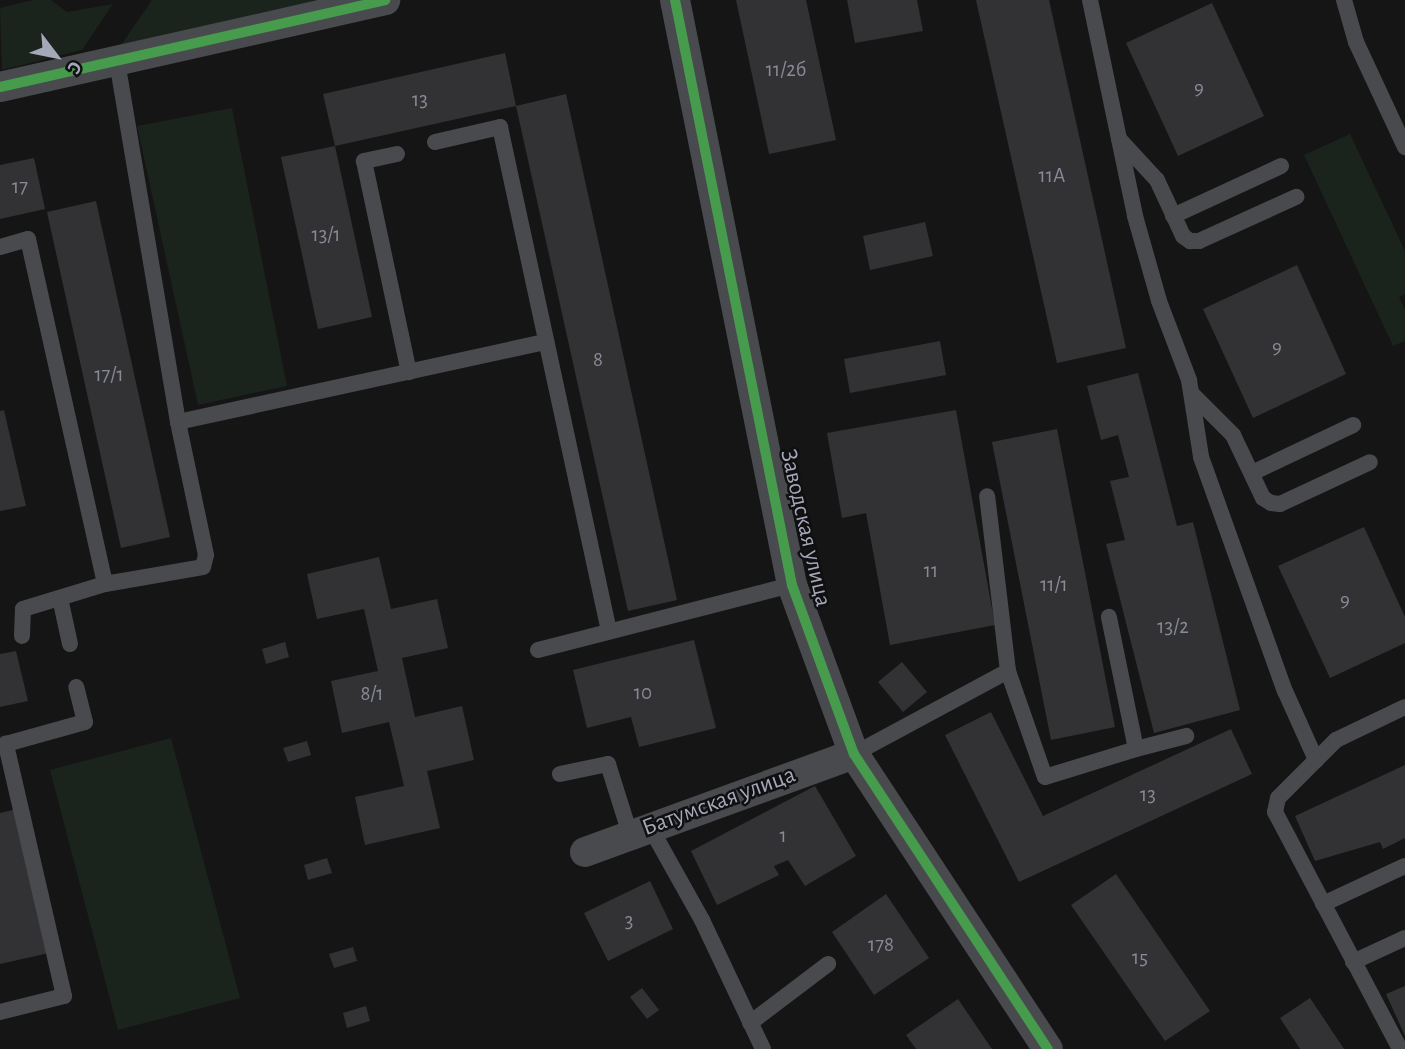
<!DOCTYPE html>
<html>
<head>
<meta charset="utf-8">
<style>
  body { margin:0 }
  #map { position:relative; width:1405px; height:1049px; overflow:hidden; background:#151515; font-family:"Alegreya Sans",sans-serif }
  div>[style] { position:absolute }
  .green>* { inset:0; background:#1b231d }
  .building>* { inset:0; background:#323234 }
  .service>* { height:16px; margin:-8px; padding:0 8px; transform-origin:8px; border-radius:8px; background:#494a4e }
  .minor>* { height:30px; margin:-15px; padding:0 15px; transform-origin:15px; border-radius:15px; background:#494a4e }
  .cycleway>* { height:10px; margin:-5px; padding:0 5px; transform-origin:5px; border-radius:5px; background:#469c4c }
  span { translate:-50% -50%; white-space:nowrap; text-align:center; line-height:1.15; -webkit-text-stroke:5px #100f11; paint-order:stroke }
  .number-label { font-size:21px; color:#888a97 }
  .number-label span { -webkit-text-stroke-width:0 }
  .street-label { font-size:24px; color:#a5a8b8 }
  .north { position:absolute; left:21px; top:21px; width:70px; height:70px; -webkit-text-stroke:5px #100f11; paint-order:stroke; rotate:122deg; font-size:19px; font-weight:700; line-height:28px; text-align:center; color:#a5a8b8 }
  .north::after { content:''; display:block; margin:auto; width:24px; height:32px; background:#a5a8b8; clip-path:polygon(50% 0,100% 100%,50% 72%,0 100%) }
</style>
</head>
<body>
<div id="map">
  <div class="green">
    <div style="clip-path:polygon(33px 0,51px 0,67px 12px,113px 4px,82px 50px,2px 70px,0 8px)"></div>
    <div style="clip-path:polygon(152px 0,321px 0,121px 45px)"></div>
    <div style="clip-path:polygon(232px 108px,287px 386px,198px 405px,137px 126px)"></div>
    <div style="clip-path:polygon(1350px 134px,1405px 251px,1405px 294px,1399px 297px,1405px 310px,1405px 341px,1393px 346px,1304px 155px)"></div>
    <div style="clip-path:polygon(171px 738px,240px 998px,118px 1030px,50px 770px)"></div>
  </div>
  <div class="building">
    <div style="clip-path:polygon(736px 0,806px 0,836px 140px,769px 154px)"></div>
    <div style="clip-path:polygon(847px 0,917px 0,923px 31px,855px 43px)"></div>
    <div style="clip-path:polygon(976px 0,1049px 0,1126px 348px,1057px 363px)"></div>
    <div style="clip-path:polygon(1212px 3px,1264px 116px,1178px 156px,1126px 43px)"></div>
    <div style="clip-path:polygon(505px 53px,516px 106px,335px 146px,323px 94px)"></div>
    <div style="clip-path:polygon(566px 94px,677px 600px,628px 611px,516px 106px)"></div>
    <div style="clip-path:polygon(335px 146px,372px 317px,318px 329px,281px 157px)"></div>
    <div style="clip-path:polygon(34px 158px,45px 209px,0 219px,0 165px)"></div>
    <div style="clip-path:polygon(96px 201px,170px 537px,121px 548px,47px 212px)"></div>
    <div style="clip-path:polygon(925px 222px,933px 256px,870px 270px,863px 236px)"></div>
    <div style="clip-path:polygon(1297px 265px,1346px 374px,1253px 418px,1203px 309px)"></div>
    <div style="clip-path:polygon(940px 341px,946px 375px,850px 393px,844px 359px)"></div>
    <div style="clip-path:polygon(1138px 373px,1177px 526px,1193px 522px,1240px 710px,1154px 733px,1106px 544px,1125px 540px,1110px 481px,1129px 477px,1118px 435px,1101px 440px,1087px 386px)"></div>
    <div style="clip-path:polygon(4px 410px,26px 506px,0 511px,0 411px)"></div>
    <div style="clip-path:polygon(956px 410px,995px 625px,890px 645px,866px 513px,842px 518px,827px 433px)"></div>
    <div style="clip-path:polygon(1057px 429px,1115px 727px,1051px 740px,992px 442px)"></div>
    <div style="clip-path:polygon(1364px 527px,1405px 617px,1405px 643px,1330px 678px,1278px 566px)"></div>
    <div style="clip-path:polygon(379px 557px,391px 609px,437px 599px,448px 648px,402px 658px,415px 717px,462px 706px,474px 760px,427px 771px,440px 828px,365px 845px,355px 797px,404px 786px,389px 722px,342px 733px,331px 681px,378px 671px,364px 609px,317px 619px,307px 574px)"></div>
    <div style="clip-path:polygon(694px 640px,716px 728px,639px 747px,631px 717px,587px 728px,573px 670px)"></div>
    <div style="clip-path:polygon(285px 642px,289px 657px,266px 664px,262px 649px)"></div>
    <div style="clip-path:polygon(16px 651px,28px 701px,0 707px,0 654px)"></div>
    <div style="clip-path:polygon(902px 662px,927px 692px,903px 712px,878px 682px)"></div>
    <div style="clip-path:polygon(991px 712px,1043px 816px,1231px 729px,1252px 774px,1019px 882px,945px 735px)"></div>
    <div style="clip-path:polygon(307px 741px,311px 755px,288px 762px,283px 748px)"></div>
    <div style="clip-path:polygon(1405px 765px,1405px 838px,1383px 849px,1380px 842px,1315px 861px,1295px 816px)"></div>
    <div style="clip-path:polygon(815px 786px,856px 856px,805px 886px,788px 860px,774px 866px,779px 875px,717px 905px,691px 851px)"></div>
    <div style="clip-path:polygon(17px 809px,49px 953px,0 964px,0 813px)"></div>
    <div style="clip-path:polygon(327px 858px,332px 873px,308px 880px,304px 865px)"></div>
    <div style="clip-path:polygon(1116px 874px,1210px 1011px,1165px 1041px,1071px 905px)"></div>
    <div style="clip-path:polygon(650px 881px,673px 929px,608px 961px,584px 913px)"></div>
    <div style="clip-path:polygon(886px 894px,929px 958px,874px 995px,832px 932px)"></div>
    <div style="clip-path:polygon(353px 947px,357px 961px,334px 968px,329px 954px)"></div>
    <div style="clip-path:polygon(1405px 986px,1405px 1036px,1386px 994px)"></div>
    <div style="clip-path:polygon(642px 988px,659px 1010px,647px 1019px,630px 997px)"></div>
    <div style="clip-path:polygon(1310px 998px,1344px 1049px,1300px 1049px,1280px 1018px)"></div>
    <div style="clip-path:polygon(958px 999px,992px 1049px,916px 1049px,906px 1035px)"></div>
    <div style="clip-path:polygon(366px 1006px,370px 1021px,347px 1028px,343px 1013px)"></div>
  </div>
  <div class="service">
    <div style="left:1090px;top:0;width:221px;rotate:78.2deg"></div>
    <div style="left:1135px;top:216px;width:88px;rotate:74.2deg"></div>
    <div style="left:1159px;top:301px;width:85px;rotate:69.2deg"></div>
    <div style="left:1189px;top:380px;width:78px;rotate:81.1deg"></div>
    <div style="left:1201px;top:457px;width:249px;rotate:70.3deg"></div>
    <div style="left:1285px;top:691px;width:76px;rotate:65.8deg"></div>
    <div style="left:1344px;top:0;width:44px;rotate:74.1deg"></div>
    <div style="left:1356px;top:42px;width:116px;rotate:65deg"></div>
    <div style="left:1119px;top:139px;width:56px;rotate:47.2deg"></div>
    <div style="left:1157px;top:180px;width:62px;rotate:65.1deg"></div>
    <div style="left:1183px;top:236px;width:9px;rotate:36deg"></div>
    <div style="left:1190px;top:241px;width:9px"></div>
    <div style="left:1199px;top:241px;width:107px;rotate:-24.4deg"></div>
    <div style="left:435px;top:142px;width:67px;rotate:-13deg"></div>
    <div style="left:500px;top:127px;width:516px;rotate:77.8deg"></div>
    <div style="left:397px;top:154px;width:34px;rotate:168deg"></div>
    <div style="left:364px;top:161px;width:216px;rotate:78deg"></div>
    <div style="left:1173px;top:216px;width:119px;rotate:-24.8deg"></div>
    <div style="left:0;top:247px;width:29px;rotate:-16deg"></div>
    <div style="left:28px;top:239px;width:353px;rotate:77.4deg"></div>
    <div style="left:1192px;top:394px;width:58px;rotate:45deg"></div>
    <div style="left:1233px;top:435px;width:70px;rotate:64.5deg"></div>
    <div style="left:1263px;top:498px;width:9px;rotate:32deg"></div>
    <div style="left:1271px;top:503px;width:9px;rotate:6deg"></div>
    <div style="left:1280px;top:504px;width:99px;rotate:-25deg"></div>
    <div style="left:178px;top:422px;width:377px;rotate:-12.3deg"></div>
    <div style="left:1252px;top:473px;width:112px;rotate:-25.4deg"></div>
    <div style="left:60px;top:598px;width:47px;rotate:77.7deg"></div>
    <div style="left:22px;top:636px;width:27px;rotate:-88deg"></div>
    <div style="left:23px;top:609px;width:86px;rotate:-17deg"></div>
    <div style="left:105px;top:584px;width:99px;rotate:-9.8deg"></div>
    <div style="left:203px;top:567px;width:12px;rotate:-76deg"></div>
    <div style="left:206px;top:555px;width:136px;rotate:-101.9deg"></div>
    <div style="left:178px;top:422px;width:365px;rotate:-99.6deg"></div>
    <div style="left:538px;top:650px;width:262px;rotate:-14.4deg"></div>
    <div style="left:1008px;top:671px;width:112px;rotate:70.8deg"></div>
    <div style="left:1045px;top:777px;width:95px;rotate:-17.1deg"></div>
    <div style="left:1136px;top:749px;width:135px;rotate:-101.6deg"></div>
    <div style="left:1136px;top:749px;width:52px;rotate:-14.6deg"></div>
    <div style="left:854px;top:754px;width:175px;rotate:-28.3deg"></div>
    <div style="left:1008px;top:671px;width:176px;rotate:-96.8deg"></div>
    <div style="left:560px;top:774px;width:49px;rotate:-11.8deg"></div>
    <div style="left:608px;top:764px;width:73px;rotate:72.6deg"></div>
    <div style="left:650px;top:827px;width:107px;rotate:60.8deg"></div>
    <div style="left:702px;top:920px;width:143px;rotate:64.7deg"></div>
    <div style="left:1323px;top:904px;width:90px;rotate:-24.9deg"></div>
    <div style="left:1353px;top:962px;width:57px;rotate:-24.8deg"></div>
    <div style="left:0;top:1012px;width:66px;rotate:-14deg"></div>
    <div style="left:64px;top:996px;width:259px;rotate:-103deg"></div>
    <div style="left:6px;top:744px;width:82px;rotate:-15.6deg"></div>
    <div style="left:85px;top:722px;width:36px;rotate:-104deg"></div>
    <div style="left:750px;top:1023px;width:98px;rotate:-37.1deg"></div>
    <div style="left:1400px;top:1049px;width:268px;rotate:-117.8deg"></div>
    <div style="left:1275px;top:812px;width:14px;rotate:-78deg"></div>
    <div style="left:1278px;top:798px;width:82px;rotate:-45deg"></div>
    <div style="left:1336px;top:740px;width:76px;rotate:-25.6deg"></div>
  </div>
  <div class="minor">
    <div style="left:675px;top:0;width:597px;rotate:78.69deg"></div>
    <div style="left:792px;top:585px;width:180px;rotate:69.9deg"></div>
    <div style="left:854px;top:754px;width:353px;rotate:56.7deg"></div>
    <div style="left:0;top:87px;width:395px;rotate:-12.7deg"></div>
    <div style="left:585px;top:852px;width:286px;rotate:-20deg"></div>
  </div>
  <div class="cycleway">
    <div style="left:675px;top:0;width:597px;rotate:78.69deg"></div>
    <div style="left:792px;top:585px;width:180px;rotate:69.9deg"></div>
    <div style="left:854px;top:754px;width:353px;rotate:56.7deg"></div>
    <div style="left:0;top:87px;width:395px;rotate:-12.7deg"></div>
  </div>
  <div class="number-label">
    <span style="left:786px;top:70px">11/2б</span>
    <span style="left:1199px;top:88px">9</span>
    <span style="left:420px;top:100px">13</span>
    <span style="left:1052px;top:176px">11А</span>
    <span style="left:20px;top:187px">17</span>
    <span style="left:326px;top:235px">13/1</span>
    <span style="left:1277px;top:347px">9</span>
    <span style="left:598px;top:360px">8</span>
    <span style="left:109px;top:375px">17/1</span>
    <span style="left:931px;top:571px">11</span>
    <span style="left:1054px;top:585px">11/1</span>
    <span style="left:1345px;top:600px">9</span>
    <span style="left:1173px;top:627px">13/2</span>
    <span style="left:643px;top:693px">10</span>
    <span style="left:372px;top:694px">8/1</span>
    <span style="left:1148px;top:795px">13</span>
    <span style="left:783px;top:836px">1</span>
    <span style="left:629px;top:921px">3</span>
    <span style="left:881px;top:945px">178</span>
    <span style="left:1140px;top:958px">15</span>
  </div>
  <div class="street-label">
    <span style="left:805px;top:528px;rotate:77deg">Заводская улица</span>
    <span style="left:719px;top:802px;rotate:-20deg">Батумская улица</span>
  </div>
  <div class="north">С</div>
</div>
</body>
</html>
